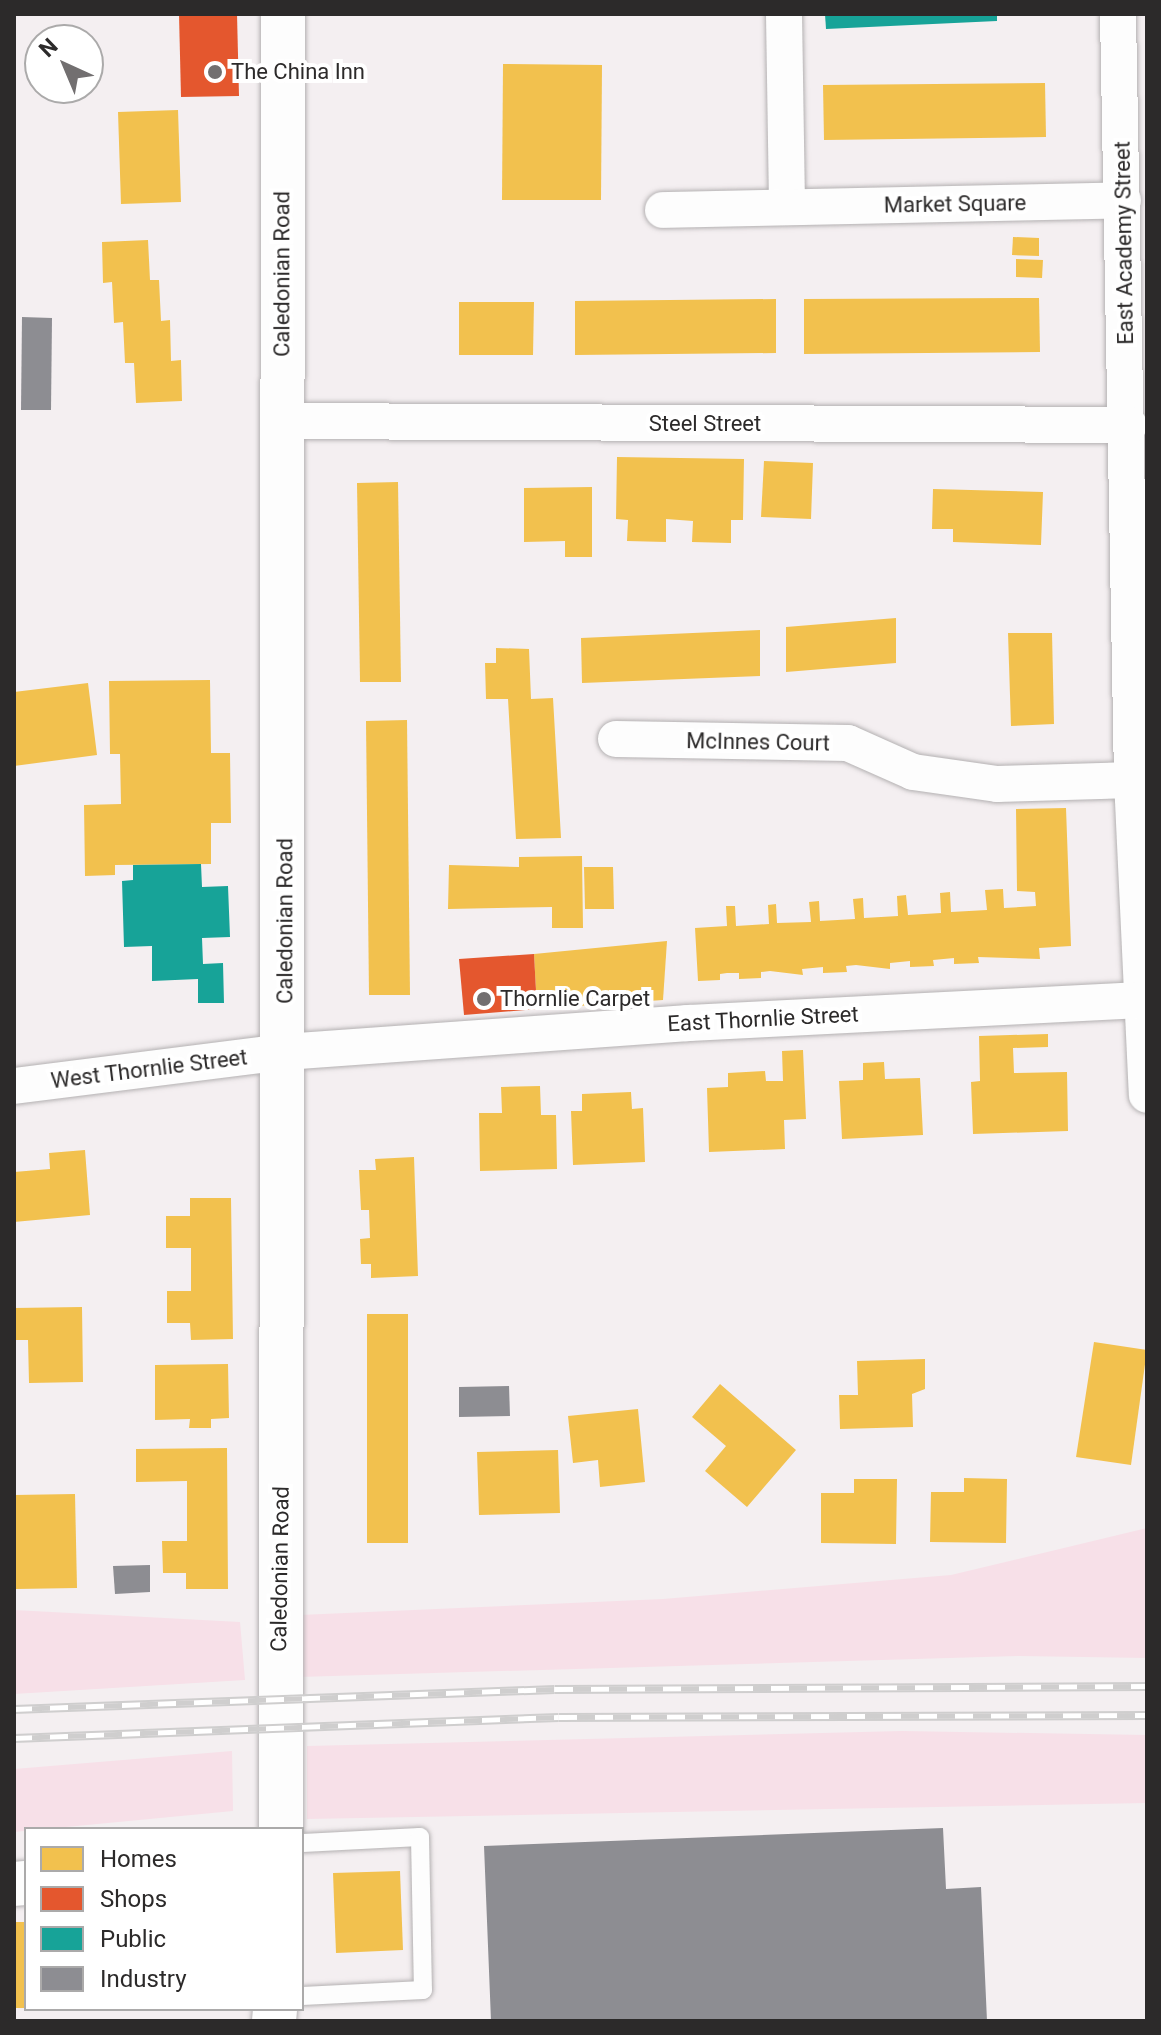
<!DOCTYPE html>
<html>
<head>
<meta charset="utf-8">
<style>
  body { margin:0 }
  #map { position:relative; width:1161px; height:2035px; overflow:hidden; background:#f4eff1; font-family:Roboto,sans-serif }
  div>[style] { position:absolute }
  .green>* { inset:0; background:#f7e0e8 }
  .homes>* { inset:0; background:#f2c14e }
  .shops>* { inset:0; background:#e4572e }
  .public>* { inset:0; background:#17a398 }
  .industry>* { inset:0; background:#8d8d92 }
  .roads { filter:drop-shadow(0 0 2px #b4b1b2) drop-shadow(0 0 2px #b4b1b2) }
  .lane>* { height:18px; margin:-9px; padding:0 9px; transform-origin:9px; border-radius:9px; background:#fdfdfd }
  .street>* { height:36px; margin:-18px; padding:0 18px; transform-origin:18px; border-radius:18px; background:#fdfdfd }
  .secondary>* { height:44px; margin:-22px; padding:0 22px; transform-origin:22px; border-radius:22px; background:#fdfdfd }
  .rail>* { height:9px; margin-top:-4.5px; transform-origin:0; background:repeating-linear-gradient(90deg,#fff 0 18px,#cfcece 0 36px); box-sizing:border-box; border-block:2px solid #cfcece }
  .dots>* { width:22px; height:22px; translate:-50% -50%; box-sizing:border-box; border:4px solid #fff; border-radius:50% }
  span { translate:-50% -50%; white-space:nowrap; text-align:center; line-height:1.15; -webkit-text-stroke:8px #fff; paint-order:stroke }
  .poi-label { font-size:22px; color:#2c2a2a }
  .left { translate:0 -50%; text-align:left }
  .street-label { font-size:22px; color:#2c2a2a }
  .frame { position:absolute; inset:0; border:16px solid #2c2a2a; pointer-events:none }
  .legend { position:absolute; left:24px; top:1827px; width:280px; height:184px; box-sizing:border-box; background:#fff; border:2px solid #abaaaa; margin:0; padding:10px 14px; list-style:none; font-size:24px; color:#2c2a2a }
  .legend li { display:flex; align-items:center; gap:16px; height:40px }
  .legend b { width:40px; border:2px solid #abaaaa }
  .north { position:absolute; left:24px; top:24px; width:80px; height:80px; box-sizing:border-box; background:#fff; border:2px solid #abaaaa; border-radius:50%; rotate:316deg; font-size:22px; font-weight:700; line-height:32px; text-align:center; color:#2c2a2a }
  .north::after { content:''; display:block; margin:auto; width:28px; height:36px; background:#726f70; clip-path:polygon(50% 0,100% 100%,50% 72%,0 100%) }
</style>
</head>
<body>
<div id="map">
  <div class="green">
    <div style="clip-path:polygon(1147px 1528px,1147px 1658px,1019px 1656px,299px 1677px,300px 1615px,663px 1599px,951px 1575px)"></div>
    <div style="clip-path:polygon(14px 1610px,240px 1622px,245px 1680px,14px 1694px)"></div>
    <div style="clip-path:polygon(902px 1731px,1147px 1735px,1147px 1803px,307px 1819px,307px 1746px)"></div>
    <div style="clip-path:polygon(232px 1751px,233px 1811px,14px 1832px,14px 1769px)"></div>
  </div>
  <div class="homes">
    <div style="clip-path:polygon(503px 64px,602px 65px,601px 200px,502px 200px)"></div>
    <div style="clip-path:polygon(1045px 83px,1046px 137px,824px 140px,823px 85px)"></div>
    <div style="clip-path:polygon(178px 110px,181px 202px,121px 204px,118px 112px)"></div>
    <div style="clip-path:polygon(1013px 237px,1039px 238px,1039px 256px,1012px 255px)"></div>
    <div style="clip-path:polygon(148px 240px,150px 280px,159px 280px,161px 321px,170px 320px,171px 361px,181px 360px,182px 401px,136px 403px,134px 363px,125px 363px,123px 322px,114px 323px,112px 282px,103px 283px,102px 242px)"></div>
    <div style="clip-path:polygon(1016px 259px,1043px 260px,1042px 278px,1016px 277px)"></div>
    <div style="clip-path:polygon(1039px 298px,1040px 352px,804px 354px,804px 299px)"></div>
    <div style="clip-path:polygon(776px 299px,776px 353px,575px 355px,575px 301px)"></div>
    <div style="clip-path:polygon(459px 302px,534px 302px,533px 355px,459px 355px)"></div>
    <div style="clip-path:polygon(617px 457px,744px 459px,743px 520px,731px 520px,731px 543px,692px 542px,693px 521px,666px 519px,666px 542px,627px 541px,628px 520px,616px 519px)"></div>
    <div style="clip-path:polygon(764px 461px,813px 463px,811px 519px,761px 517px)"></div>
    <div style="clip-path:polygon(398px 482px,401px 682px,360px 682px,357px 483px)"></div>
    <div style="clip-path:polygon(592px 487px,592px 557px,565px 557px,565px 541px,524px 542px,524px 488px)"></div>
    <div style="clip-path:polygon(933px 489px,1043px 492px,1041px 545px,953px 542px,953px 529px,932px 529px)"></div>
    <div style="clip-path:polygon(896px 618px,896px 663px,786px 672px,786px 627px)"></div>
    <div style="clip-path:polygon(760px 630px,760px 676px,582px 683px,581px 638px)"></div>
    <div style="clip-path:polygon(1008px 633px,1052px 633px,1054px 724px,1011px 726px)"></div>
    <div style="clip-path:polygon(496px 648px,529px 649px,531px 699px,553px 698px,561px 838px,516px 839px,508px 699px,486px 699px,485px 663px,496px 663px)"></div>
    <div style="clip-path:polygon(210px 680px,211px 753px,230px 753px,231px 823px,211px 823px,211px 864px,115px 865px,115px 875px,85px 876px,84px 805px,121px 804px,120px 754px,110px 754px,109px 681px)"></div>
    <div style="clip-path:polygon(88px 683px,97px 755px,14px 766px,14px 692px)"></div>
    <div style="clip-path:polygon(407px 720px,410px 995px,369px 995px,366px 721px)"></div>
    <div style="clip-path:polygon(1066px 808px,1071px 946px,1039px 948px,1040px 959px,978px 957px,979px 963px,954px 964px,954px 958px,933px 960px,934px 966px,910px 967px,910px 961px,890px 963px,890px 969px,856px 965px,846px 966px,847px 972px,823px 973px,823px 967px,802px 969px,803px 975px,770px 971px,761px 972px,761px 978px,739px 979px,739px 973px,727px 973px,720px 974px,720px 980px,698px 981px,695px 928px,727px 926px,726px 906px,735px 906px,736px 926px,769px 924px,768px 905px,776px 904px,777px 923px,811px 922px,809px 902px,819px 901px,820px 921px,855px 919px,853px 899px,863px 898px,864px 918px,898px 916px,897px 896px,906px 895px,908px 915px,941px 913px,940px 893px,950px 892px,951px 912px,987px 910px,985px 890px,1003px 889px,1004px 908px,1036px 906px,1035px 892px,1017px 891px,1016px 809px)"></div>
    <div style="clip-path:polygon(582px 856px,583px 928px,552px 928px,552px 907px,448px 909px,449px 865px,519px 867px,519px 857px)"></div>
    <div style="clip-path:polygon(584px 867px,613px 867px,614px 909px,585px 909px)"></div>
    <div style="clip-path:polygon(667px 941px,663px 1000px,537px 1009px,534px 954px)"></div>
    <div style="clip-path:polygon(1048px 1034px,1048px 1047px,1013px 1048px,1014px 1073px,1067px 1072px,1068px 1131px,973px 1134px,971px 1082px,980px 1081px,979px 1036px)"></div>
    <div style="clip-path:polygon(803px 1050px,806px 1119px,784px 1120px,785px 1149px,709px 1152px,707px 1088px,728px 1087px,728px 1073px,765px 1071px,766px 1081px,783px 1081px,782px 1051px)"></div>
    <div style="clip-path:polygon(884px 1062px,885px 1079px,920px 1078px,923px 1135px,842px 1139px,839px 1081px,863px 1080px,863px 1063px)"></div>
    <div style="clip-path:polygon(540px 1086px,541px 1115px,556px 1115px,557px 1169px,480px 1171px,479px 1113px,502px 1113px,501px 1087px)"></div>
    <div style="clip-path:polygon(631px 1092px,632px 1109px,643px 1108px,645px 1162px,573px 1165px,571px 1111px,582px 1111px,582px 1094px)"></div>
    <div style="clip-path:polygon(85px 1150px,90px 1215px,14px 1222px,14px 1172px,50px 1169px,49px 1153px)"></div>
    <div style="clip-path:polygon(414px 1157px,418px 1276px,371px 1278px,371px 1264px,361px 1264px,360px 1239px,370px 1238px,369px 1210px,361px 1210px,359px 1170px,376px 1170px,375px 1159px)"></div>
    <div style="clip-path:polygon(190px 1198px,231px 1198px,233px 1339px,191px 1340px,190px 1323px,167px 1323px,167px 1291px,191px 1291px,191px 1248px,166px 1248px,166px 1216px,190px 1216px)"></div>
    <div style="clip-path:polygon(82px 1307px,83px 1382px,29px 1383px,28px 1340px,14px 1340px,14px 1308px)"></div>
    <div style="clip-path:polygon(367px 1314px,408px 1314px,408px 1543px,367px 1543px)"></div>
    <div style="clip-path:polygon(1094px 1342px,1147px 1350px,1131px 1465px,1076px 1457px)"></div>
    <div style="clip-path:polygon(925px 1359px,925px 1389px,912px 1394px,913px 1427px,840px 1429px,839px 1395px,858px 1395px,857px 1361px)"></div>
    <div style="clip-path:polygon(228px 1364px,229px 1418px,211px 1419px,211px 1428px,189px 1428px,190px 1419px,155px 1420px,155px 1365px)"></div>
    <div style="clip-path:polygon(720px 1384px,796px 1450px,747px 1507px,705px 1471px,726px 1446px,692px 1417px)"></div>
    <div style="clip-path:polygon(638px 1409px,645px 1482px,600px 1487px,598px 1460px,573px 1463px,568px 1416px)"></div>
    <div style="clip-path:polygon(227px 1448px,228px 1589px,186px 1589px,186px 1573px,163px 1573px,162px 1541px,187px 1541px,187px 1481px,136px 1482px,136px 1449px)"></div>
    <div style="clip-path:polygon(558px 1450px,560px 1513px,479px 1515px,477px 1452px)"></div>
    <div style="clip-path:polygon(964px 1478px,1007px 1479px,1006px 1543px,930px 1542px,931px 1492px,964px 1492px)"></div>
    <div style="clip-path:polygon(854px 1479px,897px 1479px,896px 1544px,821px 1543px,821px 1493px,854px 1493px)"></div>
    <div style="clip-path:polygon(75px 1494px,77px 1588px,16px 1589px,14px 1495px)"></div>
    <div style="clip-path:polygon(400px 1871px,403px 1950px,336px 1953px,333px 1873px)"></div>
    <div style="clip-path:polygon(14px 1922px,26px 1922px,26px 2008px,14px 2008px)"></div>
  </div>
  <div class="shops">
    <div style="clip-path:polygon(179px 14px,237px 14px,239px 96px,181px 97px)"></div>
    <div style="clip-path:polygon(534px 954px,537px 1009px,464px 1015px,459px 959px)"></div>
  </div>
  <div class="public">
    <div style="clip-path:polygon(825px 14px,997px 14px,997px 21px,826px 29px)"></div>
    <div style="clip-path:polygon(201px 864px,202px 887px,228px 886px,230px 937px,202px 938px,203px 964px,223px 963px,224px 1003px,198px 1003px,198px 979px,152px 981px,152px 946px,124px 947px,122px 881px,133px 880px,133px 865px)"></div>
  </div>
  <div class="industry">
    <div style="clip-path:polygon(22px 317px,52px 318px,51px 410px,21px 410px)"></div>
    <div style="clip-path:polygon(509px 1386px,510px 1416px,459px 1417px,459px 1387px)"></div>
    <div style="clip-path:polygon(150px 1565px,150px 1592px,115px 1594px,113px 1566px)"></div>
    <div style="clip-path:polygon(943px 1828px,946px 1889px,981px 1887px,987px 2021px,491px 2021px,484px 1846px)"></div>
  </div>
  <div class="roads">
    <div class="lane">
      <div style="left:302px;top:1843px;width:118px;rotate:-2.9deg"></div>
      <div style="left:420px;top:1837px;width:153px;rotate:88.9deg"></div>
      <div style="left:423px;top:1990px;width:121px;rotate:177.2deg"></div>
    </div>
    <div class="street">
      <div style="left:784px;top:14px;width:193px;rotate:89.1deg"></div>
      <div style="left:1118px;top:14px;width:766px;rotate:88.95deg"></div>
      <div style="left:1132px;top:780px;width:315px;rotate:87.3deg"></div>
      <div style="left:663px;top:210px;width:460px;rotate:-1.2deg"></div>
      <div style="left:281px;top:421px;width:848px;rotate:0.27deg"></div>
      <div style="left:616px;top:739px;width:232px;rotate:1deg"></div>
      <div style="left:848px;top:743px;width:71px;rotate:24deg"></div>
      <div style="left:913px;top:772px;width:85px;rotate:8.1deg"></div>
      <div style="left:997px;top:784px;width:135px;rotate:-1.7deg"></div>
      <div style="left:14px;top:1086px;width:273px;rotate:-7.2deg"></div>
      <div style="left:285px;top:1052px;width:404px;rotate:-4.1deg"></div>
      <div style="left:688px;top:1023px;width:460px;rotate:-2.9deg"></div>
    </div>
    <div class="secondary">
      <div style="left:281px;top:1829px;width:1815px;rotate:-89.94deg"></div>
      <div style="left:14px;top:1884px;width:12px;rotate:-5deg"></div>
      <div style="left:274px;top:2021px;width:12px;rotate:-85deg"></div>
    </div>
  </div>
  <div class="rail">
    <div style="left:14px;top:1709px;width:541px;rotate:-2.12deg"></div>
    <div style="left:555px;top:1689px;width:592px;rotate:-0.29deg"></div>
    <div style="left:14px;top:1738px;width:545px;rotate:-2.21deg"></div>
    <div style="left:559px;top:1717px;width:588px;rotate:-0.19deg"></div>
  </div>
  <div class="dots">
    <div style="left:215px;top:72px;background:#726f70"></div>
    <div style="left:484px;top:999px;background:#726f70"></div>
  </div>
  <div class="poi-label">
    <span class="left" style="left:231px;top:72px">The China Inn</span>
    <span class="left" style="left:500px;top:999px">Thornlie Carpet</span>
  </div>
  <div class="street-label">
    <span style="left:955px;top:204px;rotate:-1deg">Market Square</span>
    <span style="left:1124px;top:243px;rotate:-91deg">East Academy Street</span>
    <span style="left:282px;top:274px;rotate:-90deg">Caledonian Road</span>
    <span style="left:705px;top:424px">Steel Street</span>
    <span style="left:758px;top:742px;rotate:1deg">McInnes Court</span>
    <span style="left:285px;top:921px;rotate:-90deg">Caledonian Road</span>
    <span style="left:763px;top:1019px;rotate:-3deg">East Thornlie Street</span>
    <span style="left:149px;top:1069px;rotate:-7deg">West Thornlie Street</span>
    <span style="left:280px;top:1569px;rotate:-89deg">Caledonian Road</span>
  </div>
  <div class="frame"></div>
  <ul class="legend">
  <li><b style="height:22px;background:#f2c14e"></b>Homes</li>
  <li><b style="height:22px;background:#e4572e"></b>Shops</li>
  <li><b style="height:22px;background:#17a398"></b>Public</li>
  <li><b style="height:22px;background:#8d8d92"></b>Industry</li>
  </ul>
  <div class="north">N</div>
</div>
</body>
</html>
